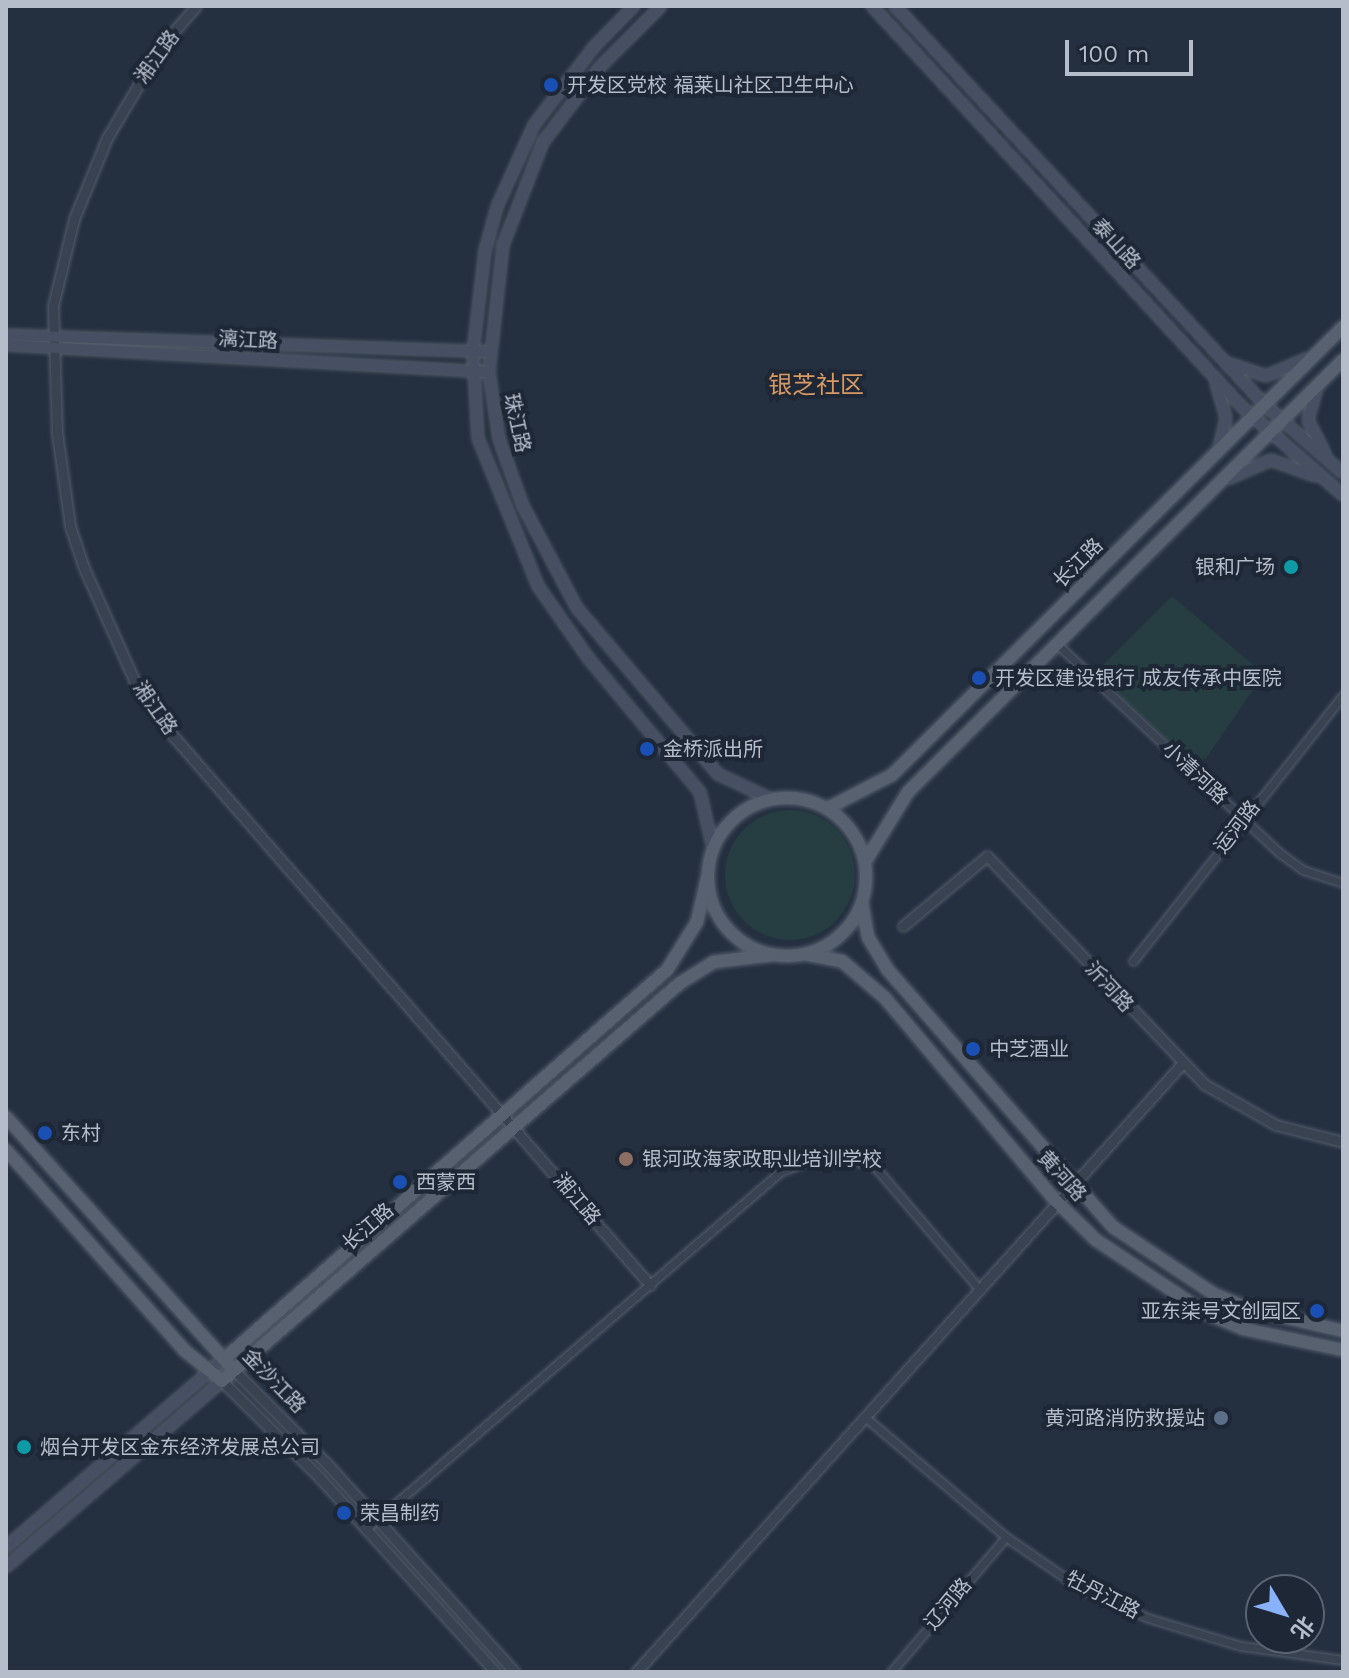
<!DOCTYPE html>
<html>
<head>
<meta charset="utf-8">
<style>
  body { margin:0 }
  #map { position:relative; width:1349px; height:1678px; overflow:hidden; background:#242f40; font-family:"Work Sans","Noto Sans SC",sans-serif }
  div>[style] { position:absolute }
  .green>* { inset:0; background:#263d41 }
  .round { border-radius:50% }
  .roads { filter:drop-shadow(0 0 2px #535d6b) drop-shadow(0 0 2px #535d6b) }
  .minor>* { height:7px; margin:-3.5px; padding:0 3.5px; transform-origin:3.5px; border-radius:3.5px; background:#394250 }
  .tertiary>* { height:9px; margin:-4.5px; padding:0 4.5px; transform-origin:4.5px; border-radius:4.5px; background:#394250 }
  .secondary>* { height:10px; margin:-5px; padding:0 5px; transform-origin:5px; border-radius:5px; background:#475063 }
  .primary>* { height:12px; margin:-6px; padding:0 6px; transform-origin:6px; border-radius:6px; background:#576170 }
  .primary>.ring { margin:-6px; padding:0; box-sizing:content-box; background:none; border:12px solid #576170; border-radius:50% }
  .dots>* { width:22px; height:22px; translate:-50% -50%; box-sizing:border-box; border:4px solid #1d2735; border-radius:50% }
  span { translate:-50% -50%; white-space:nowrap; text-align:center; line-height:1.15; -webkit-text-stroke:8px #1d2735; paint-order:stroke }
  .street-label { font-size:20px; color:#b5bdcb }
  .poi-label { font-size:20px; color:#b5bdcb }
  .left { translate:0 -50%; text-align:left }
  .right { translate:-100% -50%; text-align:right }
  .quarter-label { font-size:24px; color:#d89963 }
  .frame { position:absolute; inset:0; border:8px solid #b5bdcb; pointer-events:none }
  .north { position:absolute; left:1245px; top:1574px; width:80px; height:80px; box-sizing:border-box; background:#1d2735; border:2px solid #5a6371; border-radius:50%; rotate:128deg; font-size:22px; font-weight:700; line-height:32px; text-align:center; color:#b5bdcb }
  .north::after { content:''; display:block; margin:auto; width:28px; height:36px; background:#8ab2fb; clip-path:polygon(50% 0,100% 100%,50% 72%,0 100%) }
  .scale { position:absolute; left:1065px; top:40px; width:128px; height:36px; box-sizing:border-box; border:4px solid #b5bdcb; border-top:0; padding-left:10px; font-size:24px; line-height:28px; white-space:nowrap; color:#b5bdcb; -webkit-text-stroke:6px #1d2735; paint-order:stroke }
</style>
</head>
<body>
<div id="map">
  <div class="green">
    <div style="clip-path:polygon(1172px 596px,1264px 674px,1207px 757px,1195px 765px,1104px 680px,1100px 668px)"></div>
    <div class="round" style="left:725px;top:810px;width:130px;height:130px"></div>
  </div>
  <div class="roads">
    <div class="minor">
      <div style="left:1057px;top:644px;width:307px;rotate:43.2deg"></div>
      <div style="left:1281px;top:854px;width:27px;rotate:36deg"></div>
      <div style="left:1303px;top:870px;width:42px;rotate:18deg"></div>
      <div style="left:1133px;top:961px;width:339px;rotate:-51.7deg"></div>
      <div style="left:865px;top:1417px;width:185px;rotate:40.4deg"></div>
      <div style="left:1006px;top:1537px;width:90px;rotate:34.6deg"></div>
      <div style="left:1080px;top:1588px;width:74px;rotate:23.8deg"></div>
      <div style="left:1148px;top:1618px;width:97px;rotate:16.8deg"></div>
      <div style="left:1241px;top:1646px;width:103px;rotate:7.8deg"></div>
      <div style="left:366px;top:1529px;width:547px;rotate:-40.77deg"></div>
      <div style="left:780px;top:1172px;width:35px;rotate:-22deg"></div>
      <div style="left:812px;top:1159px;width:34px;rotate:-2deg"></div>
      <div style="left:846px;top:1158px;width:30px;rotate:17deg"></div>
      <div style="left:875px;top:1167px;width:162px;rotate:49.5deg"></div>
      <div style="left:891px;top:1672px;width:177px;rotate:-49.6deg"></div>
    </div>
    <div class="tertiary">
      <div style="left:196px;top:6px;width:52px;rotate:131.1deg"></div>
      <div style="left:162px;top:45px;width:108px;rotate:120.6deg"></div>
      <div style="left:107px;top:138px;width:87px;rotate:112.2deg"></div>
      <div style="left:74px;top:219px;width:89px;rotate:103.6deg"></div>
      <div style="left:53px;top:306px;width:127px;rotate:88.2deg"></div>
      <div style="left:57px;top:433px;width:94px;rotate:82deg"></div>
      <div style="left:70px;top:526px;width:44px;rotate:71.6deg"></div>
      <div style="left:84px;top:568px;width:125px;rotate:65.9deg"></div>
      <div style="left:135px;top:682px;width:58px;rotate:55.5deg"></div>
      <div style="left:168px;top:730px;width:735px;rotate:49.03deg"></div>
      <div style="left:903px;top:926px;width:109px;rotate:-39.8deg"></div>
      <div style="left:987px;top:856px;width:315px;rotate:46.4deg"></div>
      <div style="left:1204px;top:1084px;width:83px;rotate:29.7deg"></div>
      <div style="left:1276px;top:1125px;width:69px;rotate:14.2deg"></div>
      <div style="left:234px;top:1370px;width:138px;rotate:45.3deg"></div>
      <div style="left:331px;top:1468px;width:275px;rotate:48deg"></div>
      <div style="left:222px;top:1381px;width:138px;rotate:44.7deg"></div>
      <div style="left:320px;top:1478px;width:261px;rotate:47.9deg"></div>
      <div style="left:636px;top:1672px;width:817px;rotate:-48.08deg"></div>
    </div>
    <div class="secondary">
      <div style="left:634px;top:6px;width:57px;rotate:134.3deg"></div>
      <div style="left:594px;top:47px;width:98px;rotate:127.6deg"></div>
      <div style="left:534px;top:125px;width:90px;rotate:114.3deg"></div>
      <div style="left:497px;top:207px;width:46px;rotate:105.3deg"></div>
      <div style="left:485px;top:251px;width:102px;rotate:96.8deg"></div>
      <div style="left:473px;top:352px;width:86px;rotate:86.7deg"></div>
      <div style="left:478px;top:438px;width:160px;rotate:67.9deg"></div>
      <div style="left:538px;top:586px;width:89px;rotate:55.1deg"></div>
      <div style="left:589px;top:659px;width:173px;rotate:50.2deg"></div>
      <div style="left:700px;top:792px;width:57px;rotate:76.9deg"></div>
      <div style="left:661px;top:6px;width:86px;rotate:135deg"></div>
      <div style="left:600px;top:67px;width:94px;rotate:127.2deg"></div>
      <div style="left:543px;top:142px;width:110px;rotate:111.2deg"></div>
      <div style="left:503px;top:245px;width:128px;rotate:96.3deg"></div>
      <div style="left:489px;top:372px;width:68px;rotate:81.5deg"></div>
      <div style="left:499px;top:439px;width:71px;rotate:70.3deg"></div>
      <div style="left:523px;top:506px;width:115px;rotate:62.1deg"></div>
      <div style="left:577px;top:608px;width:218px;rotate:49.7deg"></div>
      <div style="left:718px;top:774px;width:59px;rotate:25.3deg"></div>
      <div style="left:872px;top:6px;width:546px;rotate:47.3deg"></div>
      <div style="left:1242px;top:407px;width:134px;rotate:41.1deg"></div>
      <div style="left:895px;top:6px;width:544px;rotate:47.16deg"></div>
      <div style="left:1265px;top:405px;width:103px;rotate:41.1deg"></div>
      <div style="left:6px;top:335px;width:483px;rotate:2deg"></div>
      <div style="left:6px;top:345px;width:484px;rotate:3.2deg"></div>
      <div style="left:1231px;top:364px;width:37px;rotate:19deg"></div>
      <div style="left:1266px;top:376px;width:43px;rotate:-23deg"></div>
      <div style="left:1216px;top:383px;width:36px;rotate:74deg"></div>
      <div style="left:1226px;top:418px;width:31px;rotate:103deg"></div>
      <div style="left:1317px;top:388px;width:33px;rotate:106deg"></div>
      <div style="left:1308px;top:420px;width:37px;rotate:63deg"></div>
      <div style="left:1230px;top:478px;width:45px;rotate:-23.7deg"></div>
      <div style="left:1271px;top:460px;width:47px;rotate:20deg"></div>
      <div style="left:6px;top:1547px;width:288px;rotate:-40.8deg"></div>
      <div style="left:6px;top:1567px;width:285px;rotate:-40.7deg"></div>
    </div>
    <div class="primary">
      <div class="ring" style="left:708px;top:798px;width:146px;height:146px"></div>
      <div style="left:828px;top:808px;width:72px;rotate:-27.3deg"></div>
      <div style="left:892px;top:775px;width:636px;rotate:-44.81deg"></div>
      <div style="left:865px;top:862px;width:82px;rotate:-58.4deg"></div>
      <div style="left:908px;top:792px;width:613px;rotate:-44.8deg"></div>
      <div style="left:862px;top:903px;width:35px;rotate:80deg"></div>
      <div style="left:868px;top:937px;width:37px;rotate:59deg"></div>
      <div style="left:887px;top:969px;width:343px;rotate:48.8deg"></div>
      <div style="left:1113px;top:1227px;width:121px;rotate:33.6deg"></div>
      <div style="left:1214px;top:1294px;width:39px;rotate:23deg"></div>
      <div style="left:1250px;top:1309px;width:96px;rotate:13.3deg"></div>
      <div style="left:805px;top:954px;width:38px;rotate:11deg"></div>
      <div style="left:842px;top:961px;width:57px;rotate:40.7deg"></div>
      <div style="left:885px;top:998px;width:265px;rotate:49.9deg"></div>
      <div style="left:1056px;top:1201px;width:56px;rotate:44.3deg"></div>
      <div style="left:1096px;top:1240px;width:132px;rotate:33.6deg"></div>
      <div style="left:1206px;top:1313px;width:41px;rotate:22.8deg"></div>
      <div style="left:1244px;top:1329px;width:101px;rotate:12deg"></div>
      <div style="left:6px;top:1117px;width:334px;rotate:48deg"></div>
      <div style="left:6px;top:1150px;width:268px;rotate:48.3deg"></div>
      <div style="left:184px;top:1350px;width:49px;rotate:39.2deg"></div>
      <div style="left:222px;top:1381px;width:607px;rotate:-40.99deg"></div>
      <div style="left:680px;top:983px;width:39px;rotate:-32deg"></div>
      <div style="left:713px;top:962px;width:60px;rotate:-6.7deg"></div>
      <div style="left:224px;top:1359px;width:590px;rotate:-41.29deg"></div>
      <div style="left:667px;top:970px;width:57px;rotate:-58deg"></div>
      <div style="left:697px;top:922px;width:49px;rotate:-77.1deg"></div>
    </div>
  </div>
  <div class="dots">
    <div style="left:551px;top:85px;background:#1a4fb4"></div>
    <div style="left:1291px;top:567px;background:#0f9aa8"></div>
    <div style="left:979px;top:678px;background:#1a4fb4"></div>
    <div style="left:647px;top:749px;background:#1a4fb4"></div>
    <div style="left:973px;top:1049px;background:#1a4fb4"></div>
    <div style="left:45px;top:1133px;background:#1a4fb4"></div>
    <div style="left:626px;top:1159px;background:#8d6e63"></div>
    <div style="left:400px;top:1182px;background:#1a4fb4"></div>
    <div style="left:1317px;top:1311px;background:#1a4fb4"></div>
    <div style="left:1221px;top:1418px;background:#5c6f8a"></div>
    <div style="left:24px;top:1447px;background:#0f9aa8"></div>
    <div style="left:344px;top:1513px;background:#1a4fb4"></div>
  </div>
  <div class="street-label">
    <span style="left:157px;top:57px;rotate:-54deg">湘江路</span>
    <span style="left:1116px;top:244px;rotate:47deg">泰山路</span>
    <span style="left:248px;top:340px;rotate:3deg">漓江路</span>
    <span style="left:517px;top:423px;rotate:78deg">珠江路</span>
    <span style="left:1078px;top:563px;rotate:-45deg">长江路</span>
    <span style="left:155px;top:708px;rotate:55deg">湘江路</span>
    <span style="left:1195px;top:773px;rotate:43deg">小清河路</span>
    <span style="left:1237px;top:827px;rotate:-52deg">运河路</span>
    <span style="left:1109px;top:987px;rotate:47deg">沂河路</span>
    <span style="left:1062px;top:1176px;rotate:48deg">黄河路</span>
    <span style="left:577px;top:1199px;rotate:50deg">湘江路</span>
    <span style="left:368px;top:1227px;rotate:-41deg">长江路</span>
    <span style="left:274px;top:1381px;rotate:46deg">金沙江路</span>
    <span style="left:1103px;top:1595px;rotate:27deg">牡丹江路</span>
    <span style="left:948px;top:1604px;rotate:-50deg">辽河路</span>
  </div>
  <div class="poi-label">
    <span class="left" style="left:567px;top:85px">开发区党校 福莱山社区卫生中心</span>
    <span class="right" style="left:1275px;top:567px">银和广场</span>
    <span class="left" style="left:995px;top:678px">开发区建设银行 成友传承中医院</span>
    <span class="left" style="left:663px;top:749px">金桥派出所</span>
    <span class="left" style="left:989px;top:1049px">中芝酒业</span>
    <span class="left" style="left:61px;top:1133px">东村</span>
    <span class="left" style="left:642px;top:1159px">银河政海家政职业培训学校</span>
    <span class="left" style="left:416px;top:1182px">西蒙西</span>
    <span class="right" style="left:1301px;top:1311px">亚东柒号文创园区</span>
    <span class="right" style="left:1205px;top:1418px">黄河路消防救援站</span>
    <span class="left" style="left:40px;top:1447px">烟台开发区金东经济发展总公司</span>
    <span class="left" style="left:360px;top:1513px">荣昌制药</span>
  </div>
  <div class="quarter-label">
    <span style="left:816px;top:386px">银芝社区</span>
  </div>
  <div class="frame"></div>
  <div class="north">北</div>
  <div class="scale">100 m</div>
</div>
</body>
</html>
